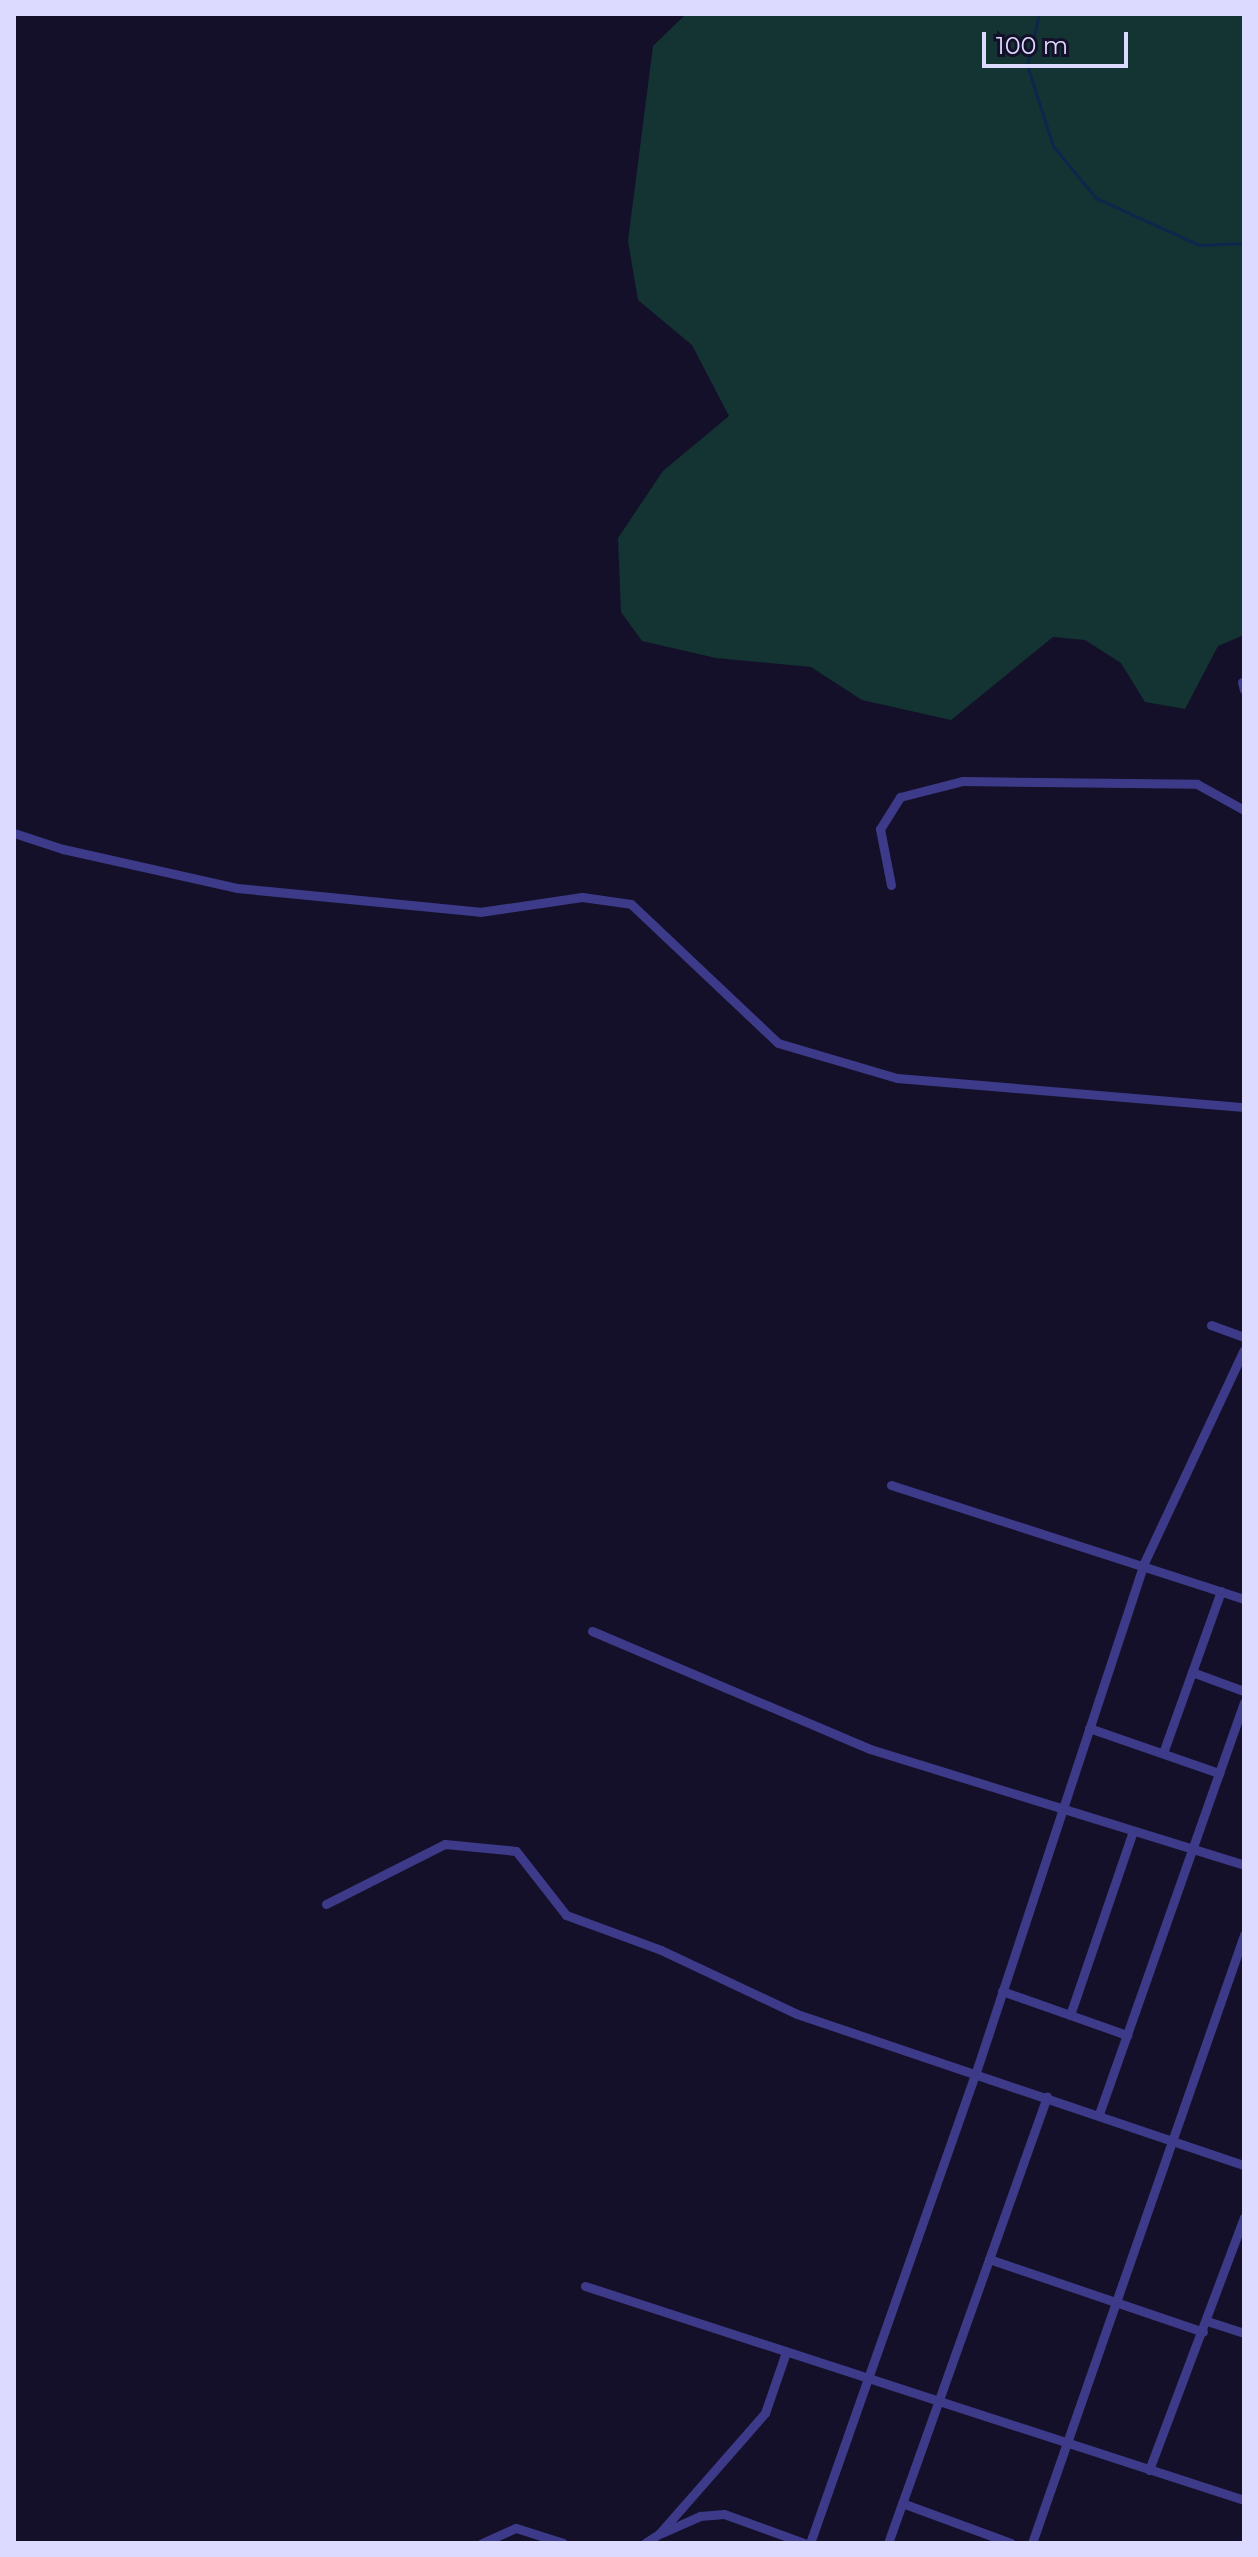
<!DOCTYPE html>
<html>
<head>
<meta charset="utf-8">
<style>
  body { margin:0 }
  #map { position:relative; width:1258px; height:2557px; overflow:hidden; background:#14102a; font-family:Montserrat,sans-serif }
  div>[style] { position:absolute }
  .green>* { inset:0; background:#133432 }
  .stream>* { height:3px; margin:-1.5px; padding:0 1.5px; transform-origin:1.5px; border-radius:1.5px; background:#0d264d }
  .minor>* { height:9px; margin:-4.5px; padding:0 4.5px; transform-origin:4.5px; border-radius:4.5px; background:#3d3b89 }
  span { translate:-50% -50%; white-space:nowrap; text-align:center; line-height:1.15; -webkit-text-stroke:7px #14102a; paint-order:stroke }
  .frame { position:absolute; inset:0; border:16px solid #dddaff; pointer-events:none }
  .scale { position:absolute; left:982px; top:32px; width:146px; height:36px; box-sizing:border-box; border:4px solid #dddaff; border-top:0; padding-left:10px; font-size:24px; line-height:28px; white-space:nowrap; color:#dddaff; -webkit-text-stroke:6px #14102a; paint-order:stroke }
</style>
</head>
<body>
<div id="map">
  <div class="green">
    <div style="clip-path:polygon(686px 14px,1244px 14px,1244px 635px,1218px 646px,1185px 709px,1145px 702px,1121px 663px,1085px 640px,1053px 637px,951px 720px,862px 700px,811px 667px,716px 658px,642px 641px,621px 612px,618px 538px,663px 471px,729px 416px,692px 345px,638px 300px,628px 241px,653px 46px)"></div>
  </div>
  <div class="stream">
    <div style="left:1039px;top:14px;width:52px;rotate:103.2deg"></div>
    <div style="left:1027px;top:65px;width:85px;rotate:72.2deg"></div>
    <div style="left:1053px;top:146px;width:67px;rotate:50.4deg"></div>
    <div style="left:1096px;top:198px;width:113px;rotate:24.5deg"></div>
    <div style="left:1199px;top:245px;width:45px;rotate:-2.5deg"></div>
  </div>
  <div class="minor">
    <div style="left:1242px;top:682px;width:8px;rotate:76deg"></div>
    <div style="left:14px;top:833px;width:52px;rotate:18.1deg"></div>
    <div style="left:63px;top:849px;width:178px;rotate:12.6deg"></div>
    <div style="left:237px;top:888px;width:244px;rotate:5.6deg"></div>
    <div style="left:480px;top:912px;width:103px;rotate:-8.4deg"></div>
    <div style="left:582px;top:897px;width:49px;rotate:8.1deg"></div>
    <div style="left:631px;top:904px;width:202px;rotate:43.4deg"></div>
    <div style="left:778px;top:1043px;width:124px;rotate:16.4deg"></div>
    <div style="left:897px;top:1078px;width:348px;rotate:4.8deg"></div>
    <div style="left:891px;top:885px;width:57px;rotate:-101.1deg"></div>
    <div style="left:880px;top:829px;width:38px;rotate:-58deg"></div>
    <div style="left:900px;top:797px;width:65px;rotate:-14.3deg"></div>
    <div style="left:963px;top:781px;width:234px;rotate:0.7deg"></div>
    <div style="left:1197px;top:784px;width:54px;rotate:29deg"></div>
    <div style="left:1211px;top:1325px;width:35px;rotate:20deg"></div>
    <div style="left:891px;top:1485px;width:371px;rotate:17.9deg"></div>
    <div style="left:592px;top:1631px;width:302px;rotate:23deg"></div>
    <div style="left:870px;top:1749px;width:392px;rotate:17.2deg"></div>
    <div style="left:1192px;top:1672px;width:55px;rotate:20.1deg"></div>
    <div style="left:1089px;top:1728px;width:138px;rotate:19.1deg"></div>
    <div style="left:1163px;top:1753px;width:172px;rotate:-70.3deg"></div>
    <div style="left:326px;top:1904px;width:133px;rotate:-26.8deg"></div>
    <div style="left:445px;top:1844px;width:71px;rotate:5.6deg"></div>
    <div style="left:516px;top:1851px;width:81px;rotate:52deg"></div>
    <div style="left:566px;top:1915px;width:101px;rotate:20.2deg"></div>
    <div style="left:661px;top:1950px;width:150px;rotate:25.2deg"></div>
    <div style="left:797px;top:2014px;width:472px;rotate:18.7deg"></div>
    <div style="left:1002px;top:1991px;width:133px;rotate:19.4deg"></div>
    <div style="left:1070px;top:2015px;width:194px;rotate:-71.1deg"></div>
    <div style="left:1099px;top:2114px;width:436px;rotate:-70.6deg"></div>
    <div style="left:989px;top:2259px;width:226px;rotate:18.8deg"></div>
    <div style="left:585px;top:2286px;width:693px;rotate:17.99deg"></div>
    <div style="left:1207px;top:2321px;width:39px;rotate:18deg"></div>
    <div style="left:1149px;top:2470px;width:270px;rotate:-69.4deg"></div>
    <div style="left:902px;top:2503px;width:116px;rotate:20.2deg"></div>
    <div style="left:662px;top:2533px;width:42px;rotate:-24.1deg"></div>
    <div style="left:700px;top:2516px;width:24px;rotate:-5deg"></div>
    <div style="left:724px;top:2514px;width:85px;rotate:19.9deg"></div>
    <div style="left:482px;top:2543px;width:37px;rotate:-24deg"></div>
    <div style="left:516px;top:2528px;width:49px;rotate:17.7deg"></div>
    <div style="left:645px;top:2543px;width:17px;rotate:-33deg"></div>
    <div style="left:659px;top:2534px;width:161px;rotate:-48.8deg"></div>
    <div style="left:765px;top:2413px;width:65px;rotate:-71deg"></div>
    <div style="left:810px;top:2543px;width:499px;rotate:-70.6deg"></div>
    <div style="left:976px;top:2072px;width:536px;rotate:-71.73deg"></div>
    <div style="left:1144px;top:1563px;width:235px;rotate:-64.9deg"></div>
    <div style="left:888px;top:2543px;width:474px;rotate:-70.4deg"></div>
    <div style="left:1032px;top:2543px;width:644px;rotate:-70.78deg"></div>
  </div>
  <div class="frame"></div>
  <div class="scale">100 m</div>
</div>
</body>
</html>
